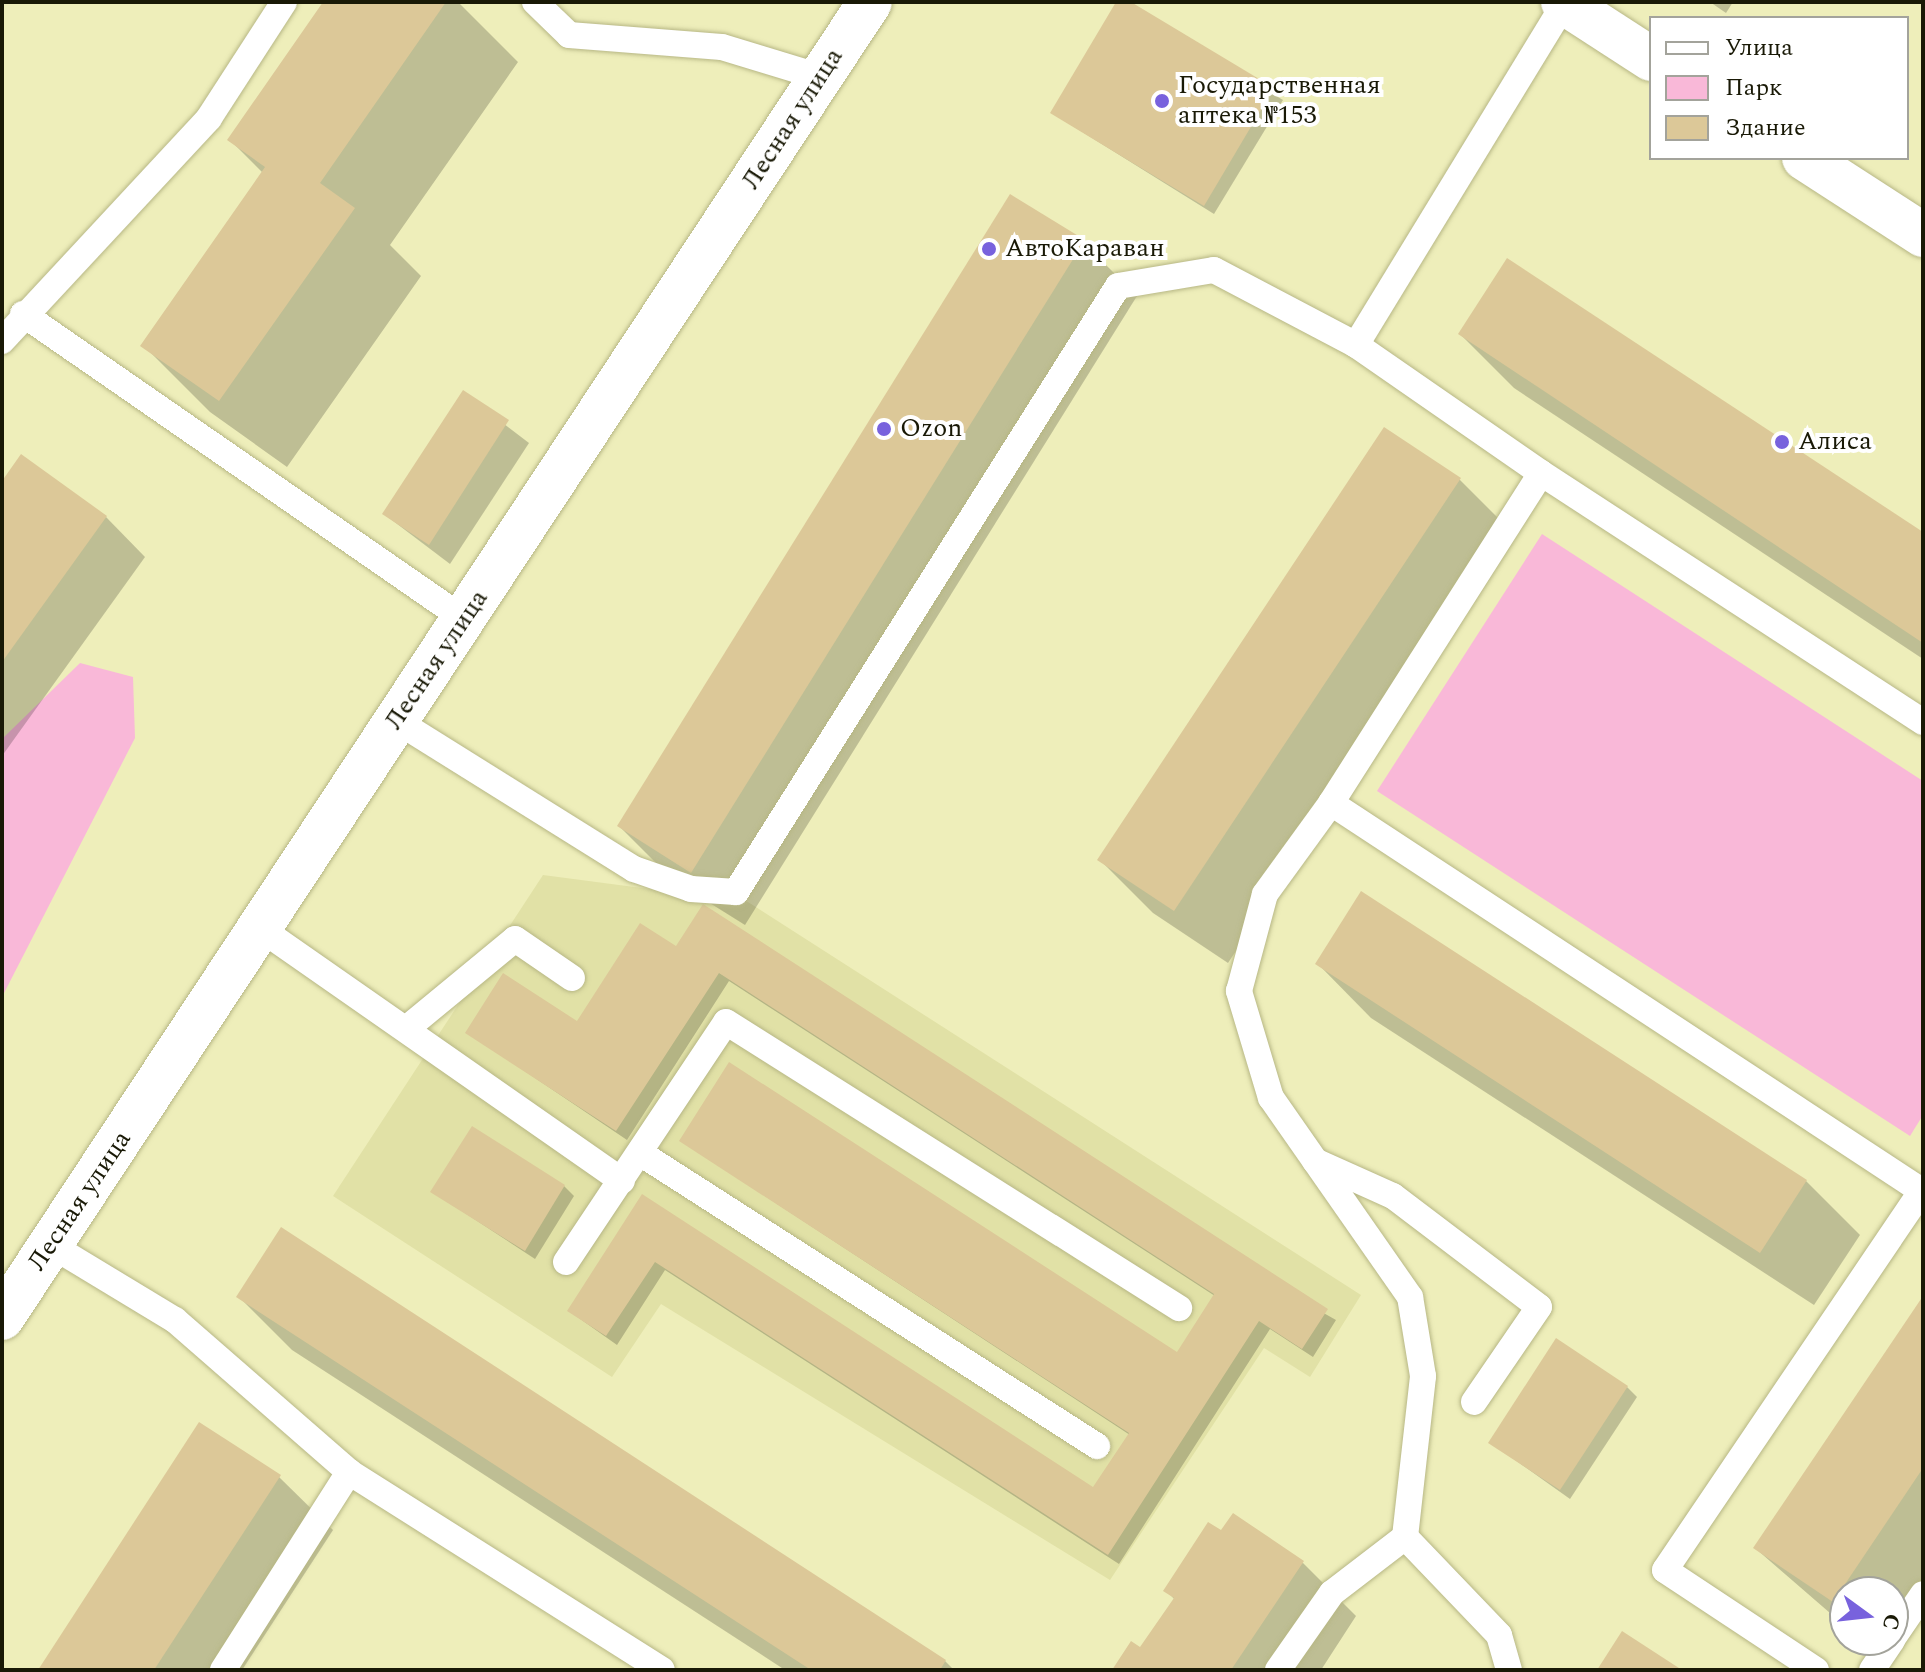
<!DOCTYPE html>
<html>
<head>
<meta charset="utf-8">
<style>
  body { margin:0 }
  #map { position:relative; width:1925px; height:1672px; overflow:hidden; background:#eeeeba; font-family:Spectral,serif }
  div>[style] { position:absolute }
  .built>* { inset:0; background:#e1e1a6 }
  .green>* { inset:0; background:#f9b8d8 }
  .shadow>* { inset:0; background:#0003 }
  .building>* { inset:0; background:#dcc898 }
  .roads { filter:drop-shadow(0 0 2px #b7b785) drop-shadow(0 0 2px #b7b785) }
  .service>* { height:26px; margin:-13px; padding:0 13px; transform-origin:13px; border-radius:13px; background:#fff }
  .tertiary>* { height:44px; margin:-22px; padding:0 22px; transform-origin:22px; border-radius:22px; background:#fff }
  .secondary>* { height:44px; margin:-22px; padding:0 22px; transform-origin:22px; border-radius:22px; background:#fff }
  .dots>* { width:22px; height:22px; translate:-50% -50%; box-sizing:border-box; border:4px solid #fff; border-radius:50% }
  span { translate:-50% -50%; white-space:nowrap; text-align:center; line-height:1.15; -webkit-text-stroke:8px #fff; paint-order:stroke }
  .poi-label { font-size:26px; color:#191906 }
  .left { translate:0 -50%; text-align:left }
  .street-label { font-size:26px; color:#191906 }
  .frame { position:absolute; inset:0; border:4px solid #191906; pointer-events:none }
  .legend { position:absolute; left:1649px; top:16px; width:260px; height:144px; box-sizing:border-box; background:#fff; border:2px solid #a3a39b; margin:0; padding:10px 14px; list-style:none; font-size:24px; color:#191906 }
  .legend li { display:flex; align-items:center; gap:16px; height:40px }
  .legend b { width:40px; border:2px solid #a3a39b }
  .north { position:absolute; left:1829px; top:1576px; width:80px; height:80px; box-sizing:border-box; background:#fff; border:2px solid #a3a39b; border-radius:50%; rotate:105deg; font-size:22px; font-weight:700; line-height:32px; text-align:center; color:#191906 }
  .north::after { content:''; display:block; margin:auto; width:28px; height:36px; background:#7862dd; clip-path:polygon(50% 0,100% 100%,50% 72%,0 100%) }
</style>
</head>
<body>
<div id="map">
  <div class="built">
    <div style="clip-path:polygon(543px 875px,748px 902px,1361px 1295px,1310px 1377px,1264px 1348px,1110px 1580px,661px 1304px,612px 1377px,333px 1196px)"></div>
  </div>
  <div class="green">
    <div style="clip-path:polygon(1542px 534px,1923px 781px,1923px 1115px,1910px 1136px,1377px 791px)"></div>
    <div style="clip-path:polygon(80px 663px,133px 677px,135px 738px,2px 997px,2px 739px)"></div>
  </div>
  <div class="shadow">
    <div style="clip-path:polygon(326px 2px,458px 2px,518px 62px,390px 245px,421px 276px,287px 467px,210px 412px,143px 345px,263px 173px,230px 140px)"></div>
    <div style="clip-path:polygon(1118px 2px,1283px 100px,1214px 214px,1052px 113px)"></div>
    <div style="clip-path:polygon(1710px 2px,1733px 2px,1726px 13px)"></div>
    <div style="clip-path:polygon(1083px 242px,1137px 296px,745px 925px,673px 880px,619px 826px)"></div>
    <div style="clip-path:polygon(1460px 334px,1923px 534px,1923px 659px,1514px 388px)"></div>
    <div style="clip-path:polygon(463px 393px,529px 443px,450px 564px,384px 514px)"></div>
    <div style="clip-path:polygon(1385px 430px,1460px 480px,1514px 534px,1228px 963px,1153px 913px,1099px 859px)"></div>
    <div style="clip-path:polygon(2px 484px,106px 517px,145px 557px,2px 756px)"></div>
    <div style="clip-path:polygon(677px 949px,1336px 1320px,1313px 1357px,1270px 1329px,1119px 1564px,665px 1270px,617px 1345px,569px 1311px,642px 1197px,1094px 1490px,1130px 1435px,681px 1141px,1177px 1355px,1215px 1296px,729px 981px,627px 1140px,467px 1032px,578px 1024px)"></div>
    <div style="clip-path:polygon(1318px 964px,1806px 1181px,1860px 1235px,1814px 1305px,1371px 1018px)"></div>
    <div style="clip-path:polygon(564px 1186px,574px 1196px,535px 1259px,433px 1192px)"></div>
    <div style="clip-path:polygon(238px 1296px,945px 1661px,954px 1670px,785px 1670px,292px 1350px)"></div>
    <div style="clip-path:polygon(1923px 1300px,1923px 1601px,1887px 1654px,1866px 1640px,1893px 1640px,1893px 1592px,1845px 1592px,1845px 1626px,1755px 1548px)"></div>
    <div style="clip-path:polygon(1627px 1387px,1637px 1397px,1570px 1499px,1490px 1442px)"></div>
    <div style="clip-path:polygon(279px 1477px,333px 1530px,242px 1670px,40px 1670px)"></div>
    <div style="clip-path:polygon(1303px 1563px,1356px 1616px,1321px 1670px,1114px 1670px,1141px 1650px,1175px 1600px,1166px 1590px)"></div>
  </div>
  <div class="building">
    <div style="clip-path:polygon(323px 2px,446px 2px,320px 183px,355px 208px,219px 401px,140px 346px,265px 167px,227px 140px)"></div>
    <div style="clip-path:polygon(1116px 2px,1131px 2px,1274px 88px,1204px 206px,1050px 113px)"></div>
    <div style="clip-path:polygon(1010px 194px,1085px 240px,691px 873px,617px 826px)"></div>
    <div style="clip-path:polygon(1507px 258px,1923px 532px,1923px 643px,1458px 334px)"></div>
    <div style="clip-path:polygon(463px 390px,509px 420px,429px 545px,382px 514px)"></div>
    <div style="clip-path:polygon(1384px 427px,1461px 478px,1174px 911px,1097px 860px)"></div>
    <div style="clip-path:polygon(21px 454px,107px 516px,2px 662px,2px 481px)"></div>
    <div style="clip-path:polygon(1361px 891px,1807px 1180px,1760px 1253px,1315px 964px)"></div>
    <div style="clip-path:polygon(703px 904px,1328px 1309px,1302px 1349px,1259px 1321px,1108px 1555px,655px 1262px,606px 1336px,567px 1311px,642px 1194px,1093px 1487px,1129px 1433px,679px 1141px,729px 1062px,1177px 1352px,1214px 1294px,719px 973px,616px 1131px,465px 1033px,503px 973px,577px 1021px,640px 923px,676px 946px)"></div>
    <div style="clip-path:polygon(472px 1126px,565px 1185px,525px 1251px,430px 1192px)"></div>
    <div style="clip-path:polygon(281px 1227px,946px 1660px,940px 1670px,811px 1670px,236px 1297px)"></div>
    <div style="clip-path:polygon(1923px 1296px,1923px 1468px,1833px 1602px,1753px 1548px)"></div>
    <div style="clip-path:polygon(1556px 1338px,1628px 1386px,1560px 1490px,1488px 1443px)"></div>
    <div style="clip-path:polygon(199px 1422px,281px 1475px,154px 1670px,38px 1670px)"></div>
    <div style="clip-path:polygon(1233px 1513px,1304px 1561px,1231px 1670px,1112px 1670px,1131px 1641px,1140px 1647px,1174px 1598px,1163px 1591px,1208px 1522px,1221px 1530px)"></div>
    <div style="clip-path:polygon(1622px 1631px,1682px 1670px,1597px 1670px)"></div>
  </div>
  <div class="roads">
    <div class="service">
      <div style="left:535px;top:2px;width:47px;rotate:44.1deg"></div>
      <div style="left:569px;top:35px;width:153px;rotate:4.5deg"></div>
      <div style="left:722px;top:47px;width:103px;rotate:16.9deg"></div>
      <div style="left:23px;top:314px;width:536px;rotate:34.67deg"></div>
      <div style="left:2px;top:341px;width:304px;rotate:-47.1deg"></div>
      <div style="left:209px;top:118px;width:138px;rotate:-57.1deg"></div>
      <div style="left:1541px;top:473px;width:456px;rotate:33.1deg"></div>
      <div style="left:397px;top:721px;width:279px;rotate:32deg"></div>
      <div style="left:634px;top:869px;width:60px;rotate:19.3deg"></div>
      <div style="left:691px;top:889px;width:45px;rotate:3.8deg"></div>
      <div style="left:736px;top:892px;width:716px;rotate:-57.77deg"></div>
      <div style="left:1118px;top:286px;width:97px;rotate:-9.5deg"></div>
      <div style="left:1214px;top:270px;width:161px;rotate:27.8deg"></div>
      <div style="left:1331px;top:803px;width:707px;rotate:33.29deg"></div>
      <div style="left:261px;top:929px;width:440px;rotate:34.9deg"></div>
      <div style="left:406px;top:1029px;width:141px;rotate:-39.5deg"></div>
      <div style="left:515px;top:939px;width:69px;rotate:34.4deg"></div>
      <div style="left:640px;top:1153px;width:543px;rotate:32.67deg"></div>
      <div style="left:1315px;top:1161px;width:85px;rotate:24.2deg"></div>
      <div style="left:1393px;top:1196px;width:183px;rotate:37.2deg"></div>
      <div style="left:1539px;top:1307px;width:115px;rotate:124.4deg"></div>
      <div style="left:51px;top:1245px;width:145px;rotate:31.2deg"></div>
      <div style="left:175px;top:1320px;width:231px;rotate:41.1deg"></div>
      <div style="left:349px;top:1472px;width:370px;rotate:32.3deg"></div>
      <div style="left:566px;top:1262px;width:288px;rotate:-56.3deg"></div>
      <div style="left:726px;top:1022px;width:536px;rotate:32.27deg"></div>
      <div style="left:1893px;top:1638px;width:53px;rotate:-55.7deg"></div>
      <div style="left:223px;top:1670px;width:235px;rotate:-57.5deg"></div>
      <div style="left:1278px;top:1670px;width:94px;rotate:-55deg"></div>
      <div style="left:1332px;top:1593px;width:92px;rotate:-37.5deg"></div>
      <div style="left:1509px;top:1670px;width:36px;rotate:-106deg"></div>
      <div style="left:1499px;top:1635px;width:136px;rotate:-133.8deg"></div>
      <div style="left:1405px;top:1537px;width:162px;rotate:-83.6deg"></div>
      <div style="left:1423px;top:1376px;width:80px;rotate:-99.3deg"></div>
      <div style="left:1410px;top:1297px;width:243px;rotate:-124.9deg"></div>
      <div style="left:1271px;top:1098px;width:112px;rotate:-106.7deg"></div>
      <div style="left:1239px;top:991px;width:100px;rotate:-75deg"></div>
      <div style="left:1265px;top:894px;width:112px;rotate:-54deg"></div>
      <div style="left:1331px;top:803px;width:391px;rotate:-57.5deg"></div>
      <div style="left:1541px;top:473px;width:225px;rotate:-145.3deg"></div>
      <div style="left:1356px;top:345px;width:401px;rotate:-58.6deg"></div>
      <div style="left:1816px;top:1670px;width:181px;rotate:-146.5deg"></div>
      <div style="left:1665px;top:1570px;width:460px;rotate:-55.9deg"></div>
      <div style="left:1872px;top:1670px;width:36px;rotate:-56deg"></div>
    </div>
    <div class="tertiary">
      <div style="left:2px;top:1318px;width:1576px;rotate:-56.59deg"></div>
    </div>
    <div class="secondary">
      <div style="left:1563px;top:2px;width:105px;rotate:32.9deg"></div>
      <div style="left:1804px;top:158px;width:142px;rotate:32.9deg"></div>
    </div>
  </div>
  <div class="dots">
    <div style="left:1162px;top:101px;background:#7862dd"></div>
    <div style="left:989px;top:249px;background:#7862dd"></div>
    <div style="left:884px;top:429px;background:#7862dd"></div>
    <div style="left:1782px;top:442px;background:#7862dd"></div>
  </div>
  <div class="poi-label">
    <span class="left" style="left:1178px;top:101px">Государственная<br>аптека №153</span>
    <span class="left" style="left:1005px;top:249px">АвтоКараван</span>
    <span class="left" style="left:900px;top:429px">Ozon</span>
    <span class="left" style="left:1798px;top:442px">Алиса</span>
  </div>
  <div class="street-label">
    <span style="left:793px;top:119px;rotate:-57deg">Лесная улица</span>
    <span style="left:437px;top:660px;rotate:-56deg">Лесная улица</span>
    <span style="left:80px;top:1201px;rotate:-56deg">Лесная улица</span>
  </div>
  <div class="frame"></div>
  <ul class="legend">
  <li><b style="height:10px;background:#fff"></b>Улица</li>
  <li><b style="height:22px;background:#f9b8d8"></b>Парк</li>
  <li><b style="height:22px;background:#dcc898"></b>Здание</li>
  </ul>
  <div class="north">С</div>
</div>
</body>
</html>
